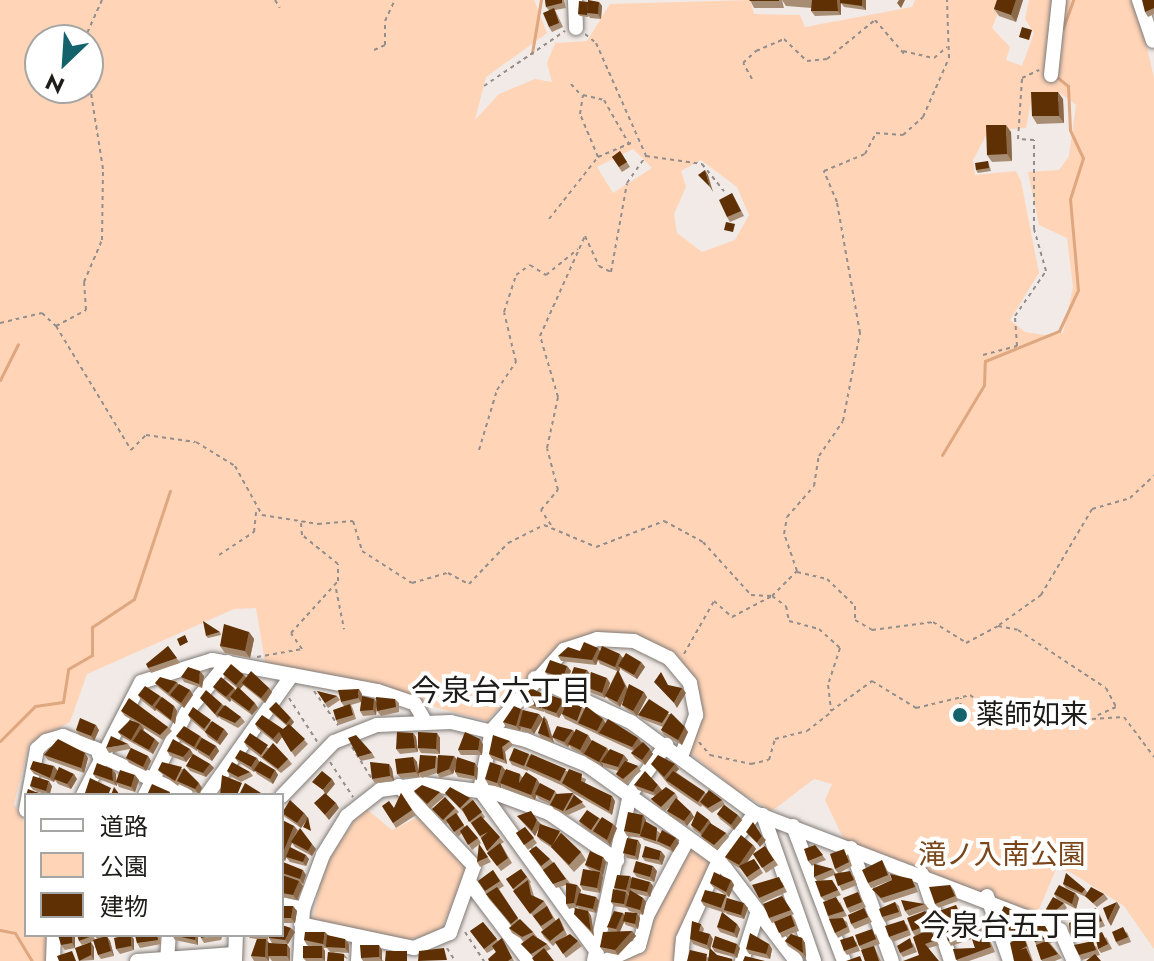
<!DOCTYPE html>
<html>
<head>
<meta charset="utf-8">
<style>
  body { margin:0 }
  #map { position:relative; width:1154px; height:961px; overflow:hidden; background:#f1eae6; font-family:Jost,"Noto Sans JP",sans-serif }
  div>[style] { position:absolute }
  .green>* { inset:0; background:#ffd4b7 }
  .stream>* { height:3px; margin:-1.5px; padding:0 1.5px; transform-origin:1.5px; border-radius:1.5px; background:#dea77f }
  .path>* { height:2px; margin-top:-1px; transform-origin:0; background:repeating-linear-gradient(90deg,#938e8b 0 4px,transparent 0 8px) }
  .roads { filter:drop-shadow(0 0 2px #7f7975) drop-shadow(0 0 2px #7f7975) }
  .minor>* { height:14px; margin:-7px; padding:0 7px; transform-origin:7px; border-radius:7px; background:#fff }
  .wall>* { inset:0; background:#a88d75 }
  .shaded-wall>* { inset:0; background:#8a6848 }
  .building>* { inset:0; background:#5e3004 }
  .dots>* { width:22px; height:22px; translate:-50% -50%; box-sizing:border-box; border:4px solid #fff; border-radius:50% }
  span { translate:-50% -50%; white-space:nowrap; text-align:center; line-height:1.15; -webkit-text-stroke:8px #fff; paint-order:stroke }
  .poi-label { font-size:28px; color:#1f1d1b }
  .left { translate:0 -50%; text-align:left }
  .park-label { font-size:28px; color:#7a461a }
  .neighbourhood-label { font-size:30px; color:#1f1d1b }
  .legend { position:absolute; left:24px; top:793px; width:260px; height:144px; box-sizing:border-box; background:#fff; border:2px solid #a5a5a4; margin:0; padding:10px 14px; list-style:none; font-size:24px; color:#1f1d1b }
  .legend li { display:flex; align-items:center; gap:16px; height:40px }
  .legend b { width:40px; border:2px solid #a5a5a4 }
  .north { position:absolute; left:24px; top:24px; width:80px; height:80px; box-sizing:border-box; background:#fff; border:2px solid #a5a5a4; border-radius:50%; rotate:205deg; font-size:22px; font-weight:700; line-height:32px; text-align:center; color:#1f1d1b }
  .north::after { content:''; display:block; margin:auto; width:28px; height:36px; background:#14626b; clip-path:polygon(50% 0,100% 100%,50% 72%,0 100%) }
</style>
</head>
<body>
<div id="map">
  <div class="green">
    <div style="clip-path:polygon(evenodd,0 0,534px 0,547px 33px,486px 77px,475px 120px,499px 94px,535px 79px,552px 82px,547px 63px,555px 43px,587px 41px,610px 4px,750px 0,754px 14px,800px 15px,805px 27px,912px 7px,915px 0,1003px 0,992px 28px,1010px 47px,1006px 60px,1022px 66px,1034px 33px,1025px 19px,1029px 0,1136px 0,1154px 78px,1154px 949px,1124px 906px,1070px 872px,1056px 869px,1037px 914px,844px 840px,825px 800px,832px 784px,814px 779px,772px 811px,736px 790px,689px 752px,699px 715px,692px 680px,629px 637px,547px 660px,487px 721px,265px 662px,256px 608px,234px 609px,87px 674px,70px 722px,29px 745px,14px 804px,26px 825px,26px 935px,48px 935px,46px 961px,0 961px,0 0,40px 40px,88px 40px,88px 88px,40px 88px,40px 40px,0 0,1060px 93px,1076px 105px,1069px 156px,1059px 170px,1028px 172px,1039px 225px,1067px 238px,1073px 287px,1063px 333px,1045px 335px,1025px 332px,1010px 320px,1039px 273px,1021px 181px,1016px 171px,975px 175px,973px 160px,989px 130px,1026px 128px,1032px 97px,1060px 93px,0 0,633px 149px,652px 168px,613px 193px,597px 167px,633px 149px,0 0,701px 160px,737px 187px,749px 215px,735px 240px,702px 252px,677px 233px,674px 214px,686px 187px,681px 171px,701px 160px)"></div>
    <div style="clip-path:polygon(364px 807px,392px 830px,422px 815px,460px 854px,467px 870px,440px 933px,395px 942px,312px 923px,324px 865px)"></div>
    <div style="clip-path:polygon(692px 847px,711px 865px,675px 961px,621px 961px)"></div>
  </div>
  <div class="stream">
    <div style="left:1063px;top:28px;width:30px;rotate:-70deg"></div>
    <div style="left:532px;top:53px;width:54px;rotate:-80.4deg"></div>
    <div style="left:0;top:380px;width:40px;rotate:-63.4deg"></div>
    <div style="left:942px;top:455px;width:82px;rotate:-59deg"></div>
    <div style="left:984px;top:385px;width:24px;rotate:-88deg"></div>
    <div style="left:985px;top:361px;width:80px;rotate:-22.1deg"></div>
    <div style="left:1059px;top:331px;width:45px;rotate:-65.1deg"></div>
    <div style="left:1078px;top:290px;width:91px;rotate:-95deg"></div>
    <div style="left:1070px;top:199px;width:43px;rotate:-72.4deg"></div>
    <div style="left:1083px;top:158px;width:31px;rotate:-115deg"></div>
    <div style="left:1070px;top:130px;width:44px;rotate:-92.6deg"></div>
    <div style="left:1068px;top:86px;width:14px;rotate:-141deg"></div>
    <div style="left:0;top:741px;width:49px;rotate:-45deg"></div>
    <div style="left:35px;top:706px;width:28px;rotate:-8deg"></div>
    <div style="left:63px;top:702px;width:33px;rotate:-81deg"></div>
    <div style="left:68px;top:669px;width:28px;rotate:-30deg"></div>
    <div style="left:92px;top:655px;width:28px;rotate:-90deg"></div>
    <div style="left:92px;top:627px;width:50px;rotate:-33.7deg"></div>
    <div style="left:134px;top:599px;width:114px;rotate:-71.6deg"></div>
    <div style="left:0;top:930px;width:15px;rotate:11deg"></div>
    <div style="left:15px;top:933px;width:33px;rotate:59deg"></div>
  </div>
  <div class="path">
    <div style="left:275px;top:0;width:9px;rotate:58deg"></div>
    <div style="left:585px;top:34px;width:14px;rotate:39deg"></div>
    <div style="left:596px;top:43px;width:124px;rotate:66.1deg"></div>
    <div style="left:646px;top:156px;width:57px;rotate:8.1deg"></div>
    <div style="left:702px;top:164px;width:35px;rotate:51deg"></div>
    <div style="left:84px;top:40px;width:44px;rotate:-65.8deg"></div>
    <div style="left:374px;top:50px;width:12px;rotate:-24deg"></div>
    <div style="left:385px;top:45px;width:24px;rotate:-90deg"></div>
    <div style="left:385px;top:21px;width:23px;rotate:-65deg"></div>
    <div style="left:903px;top:51px;width:32px;rotate:13deg"></div>
    <div style="left:934px;top:58px;width:17px;rotate:-40deg"></div>
    <div style="left:752px;top:79px;width:18px;rotate:-119deg"></div>
    <div style="left:743px;top:63px;width:18px;rotate:-43deg"></div>
    <div style="left:756px;top:51px;width:30px;rotate:-23deg"></div>
    <div style="left:784px;top:39px;width:32px;rotate:44deg"></div>
    <div style="left:807px;top:61px;width:20px;rotate:-6deg"></div>
    <div style="left:827px;top:59px;width:62px;rotate:-39.1deg"></div>
    <div style="left:875px;top:20px;width:46px;rotate:49.4deg"></div>
    <div style="left:571px;top:84px;width:15px;rotate:48deg"></div>
    <div style="left:484px;top:86px;width:98px;rotate:-34.2deg"></div>
    <div style="left:598px;top:157px;width:47px;rotate:-112.7deg"></div>
    <div style="left:580px;top:114px;width:19px;rotate:-81deg"></div>
    <div style="left:583px;top:95px;width:22px;rotate:13deg"></div>
    <div style="left:604px;top:100px;width:51px;rotate:60.4deg"></div>
    <div style="left:549px;top:219px;width:79px;rotate:-51.7deg"></div>
    <div style="left:598px;top:157px;width:39px;rotate:-23deg"></div>
    <div style="left:0;top:323px;width:43px;rotate:-13.4deg"></div>
    <div style="left:42px;top:313px;width:19px;rotate:43deg"></div>
    <div style="left:56px;top:326px;width:145px;rotate:58.8deg"></div>
    <div style="left:131px;top:450px;width:21px;rotate:-45deg"></div>
    <div style="left:146px;top:435px;width:50px;rotate:8deg"></div>
    <div style="left:196px;top:442px;width:46px;rotate:31.6deg"></div>
    <div style="left:235px;top:466px;width:56px;rotate:61.1deg"></div>
    <div style="left:262px;top:515px;width:57px;rotate:9.1deg"></div>
    <div style="left:318px;top:524px;width:35px;rotate:-5deg"></div>
    <div style="left:353px;top:521px;width:31px;rotate:73deg"></div>
    <div style="left:362px;top:551px;width:59px;rotate:32.6deg"></div>
    <div style="left:412px;top:583px;width:37px;rotate:-16deg"></div>
    <div style="left:448px;top:573px;width:24px;rotate:28deg"></div>
    <div style="left:469px;top:584px;width:57px;rotate:-46.4deg"></div>
    <div style="left:508px;top:543px;width:40px;rotate:-26.6deg"></div>
    <div style="left:544px;top:525px;width:56px;rotate:22.9deg"></div>
    <div style="left:596px;top:547px;width:73px;rotate:-20.9deg"></div>
    <div style="left:664px;top:521px;width:44px;rotate:28.3deg"></div>
    <div style="left:703px;top:542px;width:72px;rotate:47.8deg"></div>
    <div style="left:751px;top:595px;width:21px;rotate:3deg"></div>
    <div style="left:772px;top:596px;width:17px;rotate:36deg"></div>
    <div style="left:786px;top:606px;width:15px;rotate:79deg"></div>
    <div style="left:789px;top:621px;width:31px;rotate:15deg"></div>
    <div style="left:819px;top:629px;width:28px;rotate:42deg"></div>
    <div style="left:840px;top:648px;width:39px;rotate:108deg"></div>
    <div style="left:828px;top:685px;width:26px;rotate:83deg"></div>
    <div style="left:831px;top:711px;width:51px;rotate:-36.2deg"></div>
    <div style="left:872px;top:681px;width:52px;rotate:31.5deg"></div>
    <div style="left:916px;top:708px;width:56px;rotate:-13.5deg"></div>
    <div style="left:970px;top:695px;width:20px;rotate:37deg"></div>
    <div style="left:986px;top:707px;width:91px;rotate:8.2deg"></div>
    <div style="left:1076px;top:720px;width:48px;rotate:-3.6deg"></div>
    <div style="left:1124px;top:717px;width:50px;rotate:53.1deg"></div>
    <div style="left:56px;top:326px;width:34px;rotate:-28deg"></div>
    <div style="left:86px;top:310px;width:28px;rotate:-94deg"></div>
    <div style="left:84px;top:282px;width:46px;rotate:-66.8deg"></div>
    <div style="left:102px;top:240px;width:71px;rotate:-89.2deg"></div>
    <div style="left:103px;top:169px;width:96px;rotate:-99deg"></div>
    <div style="left:983px;top:355px;width:35px;rotate:-15deg"></div>
    <div style="left:1017px;top:346px;width:30px;rotate:-94deg"></div>
    <div style="left:1015px;top:316px;width:55px;rotate:-55.4deg"></div>
    <div style="left:1046px;top:271px;width:44px;rotate:-105.9deg"></div>
    <div style="left:1034px;top:229px;width:89px;rotate:-90deg"></div>
    <div style="left:1034px;top:140px;width:16px;rotate:-176deg"></div>
    <div style="left:1018px;top:139px;width:61px;rotate:-86.2deg"></div>
    <div style="left:1022px;top:78px;width:19px;rotate:-25deg"></div>
    <div style="left:479px;top:450px;width:63px;rotate:-73.3deg"></div>
    <div style="left:497px;top:390px;width:34px;rotate:-56deg"></div>
    <div style="left:516px;top:362px;width:51px;rotate:-103.5deg"></div>
    <div style="left:504px;top:312px;width:39px;rotate:-72deg"></div>
    <div style="left:516px;top:275px;width:17px;rotate:-36deg"></div>
    <div style="left:530px;top:265px;width:19px;rotate:32deg"></div>
    <div style="left:546px;top:275px;width:41px;rotate:-39.1deg"></div>
    <div style="left:551px;top:525px;width:18px;rotate:-124deg"></div>
    <div style="left:541px;top:510px;width:26px;rotate:-50deg"></div>
    <div style="left:558px;top:490px;width:43px;rotate:-104.7deg"></div>
    <div style="left:547px;top:448px;width:52px;rotate:-77.8deg"></div>
    <div style="left:558px;top:397px;width:64px;rotate:-106.4deg"></div>
    <div style="left:540px;top:336px;width:110px;rotate:-65.8deg"></div>
    <div style="left:585px;top:236px;width:33px;rotate:65deg"></div>
    <div style="left:599px;top:266px;width:13px;rotate:27deg"></div>
    <div style="left:611px;top:272px;width:90px;rotate:-79.8deg"></div>
    <div style="left:627px;top:183px;width:33px;rotate:-55deg"></div>
    <div style="left:219px;top:555px;width:42px;rotate:-33.3deg"></div>
    <div style="left:254px;top:532px;width:20px;rotate:-84deg"></div>
    <div style="left:797px;top:572px;width:31px;rotate:13deg"></div>
    <div style="left:827px;top:579px;width:39px;rotate:44deg"></div>
    <div style="left:855px;top:606px;width:14px;rotate:90deg"></div>
    <div style="left:855px;top:620px;width:20px;rotate:30deg"></div>
    <div style="left:872px;top:630px;width:62px;rotate:-7.5deg"></div>
    <div style="left:933px;top:622px;width:39px;rotate:32deg"></div>
    <div style="left:966px;top:643px;width:36px;rotate:-28deg"></div>
    <div style="left:998px;top:626px;width:20px;rotate:11deg"></div>
    <div style="left:1018px;top:630px;width:105px;rotate:33.4deg"></div>
    <div style="left:1106px;top:688px;width:21px;rotate:62deg"></div>
    <div style="left:1116px;top:707px;width:20px;rotate:156deg"></div>
    <div style="left:336px;top:589px;width:41px;rotate:78.7deg"></div>
    <div style="left:999px;top:625px;width:52px;rotate:-35.5deg"></div>
    <div style="left:1041px;top:595px;width:100px;rotate:-59.3deg"></div>
    <div style="left:1092px;top:509px;width:40px;rotate:-16deg"></div>
    <div style="left:1130px;top:498px;width:33px;rotate:-43deg"></div>
    <div style="left:684px;top:654px;width:61px;rotate:-60.5deg"></div>
    <div style="left:714px;top:601px;width:24px;rotate:42deg"></div>
    <div style="left:732px;top:617px;width:45px;rotate:-27.7deg"></div>
    <div style="left:772px;top:596px;width:35px;rotate:-45deg"></div>
    <div style="left:797px;top:571px;width:39px;rotate:-109deg"></div>
    <div style="left:784px;top:534px;width:17px;rotate:-80deg"></div>
    <div style="left:787px;top:517px;width:41px;rotate:-48.9deg"></div>
    <div style="left:814px;top:486px;width:30px;rotate:-81deg"></div>
    <div style="left:819px;top:456px;width:42px;rotate:-55.6deg"></div>
    <div style="left:843px;top:421px;width:90px;rotate:-79.1deg"></div>
    <div style="left:860px;top:333px;width:133px;rotate:-100deg"></div>
    <div style="left:837px;top:202px;width:34px;rotate:-113deg"></div>
    <div style="left:824px;top:171px;width:44px;rotate:-22.5deg"></div>
    <div style="left:865px;top:154px;width:24px;rotate:-62deg"></div>
    <div style="left:876px;top:133px;width:27px;rotate:4deg"></div>
    <div style="left:903px;top:135px;width:27px;rotate:-42deg"></div>
    <div style="left:923px;top:117px;width:64px;rotate:-66.2deg"></div>
    <div style="left:949px;top:58px;width:58px;rotate:-92deg"></div>
    <div style="left:257px;top:657px;width:46px;rotate:-10.1deg"></div>
    <div style="left:302px;top:649px;width:19px;rotate:-125deg"></div>
    <div style="left:291px;top:633px;width:70px;rotate:-47.9deg"></div>
    <div style="left:338px;top:581px;width:17px;rotate:-90deg"></div>
    <div style="left:338px;top:564px;width:46px;rotate:-141.1deg"></div>
    <div style="left:302px;top:535px;width:12px;rotate:-95deg"></div>
    <div style="left:314px;top:691px;width:42px;rotate:54.8deg"></div>
    <div style="left:289px;top:698px;width:54px;rotate:57.2deg"></div>
    <div style="left:959px;top:715px;width:17px;rotate:-83deg"></div>
    <div style="left:699px;top:742px;width:17px;rotate:50deg"></div>
    <div style="left:710px;top:755px;width:42px;rotate:12.4deg"></div>
    <div style="left:751px;top:764px;width:18px;rotate:-13deg"></div>
    <div style="left:769px;top:760px;width:22px;rotate:-74deg"></div>
    <div style="left:775px;top:739px;width:33px;rotate:-14deg"></div>
    <div style="left:807px;top:731px;width:31px;rotate:-38deg"></div>
    <div style="left:352px;top:747px;width:38px;rotate:58deg"></div>
    <div style="left:330px;top:762px;width:42px;rotate:56.7deg"></div>
    <div style="left:465px;top:932px;width:35px;rotate:57deg"></div>
    <div style="left:447px;top:948px;width:15px;rotate:58deg"></div>
  </div>
  <div class="roads">
    <div class="minor">
      <div style="left:575px;top:0;width:28px;rotate:88deg"></div>
      <div style="left:1139px;top:0;width:43px;rotate:71.1deg"></div>
      <div style="left:1051px;top:75px;width:75px;rotate:-83.9deg"></div>
      <div style="left:535px;top:678px;width:106px;rotate:24.6deg"></div>
      <div style="left:631px;top:722px;width:154px;rotate:36.3deg"></div>
      <div style="left:755px;top:813px;width:327px;rotate:21deg"></div>
      <div style="left:1060px;top:930px;width:34px;rotate:66deg"></div>
      <div style="left:99px;top:755px;width:96px;rotate:24.7deg"></div>
      <div style="left:83px;top:795px;width:127px;rotate:-62.8deg"></div>
      <div style="left:141px;top:682px;width:74px;rotate:-17.2deg"></div>
      <div style="left:212px;top:660px;width:169px;rotate:10.6deg"></div>
      <div style="left:378px;top:691px;width:39px;rotate:19deg"></div>
      <div style="left:415px;top:704px;width:20px;rotate:60deg"></div>
      <div style="left:145px;top:795px;width:92px;rotate:-63.4deg"></div>
      <div style="left:186px;top:713px;width:66px;rotate:-50.5deg"></div>
      <div style="left:207px;top:795px;width:147px;rotate:-54.7deg"></div>
      <div style="left:282px;top:796px;width:75px;rotate:-46.1deg"></div>
      <div style="left:334px;top:742px;width:46px;rotate:-21.6deg"></div>
      <div style="left:377px;top:725px;width:74px;rotate:-2.3deg"></div>
      <div style="left:451px;top:722px;width:77px;rotate:13.5deg"></div>
      <div style="left:526px;top:740px;width:66px;rotate:22.3deg"></div>
      <div style="left:587px;top:765px;width:163px;rotate:35.7deg"></div>
      <div style="left:719px;top:860px;width:127px;rotate:52.7deg"></div>
      <div style="left:26px;top:810px;width:62px;rotate:-79.8deg"></div>
      <div style="left:37px;top:749px;width:12px;rotate:-42deg"></div>
      <div style="left:46px;top:741px;width:18px;rotate:-16deg"></div>
      <div style="left:63px;top:736px;width:41px;rotate:21.5deg"></div>
      <div style="left:763px;top:815px;width:155px;rotate:70.7deg"></div>
      <div style="left:793px;top:826px;width:144px;rotate:69.3deg"></div>
      <div style="left:851px;top:848px;width:120px;rotate:70.1deg"></div>
      <div style="left:922px;top:874px;width:92px;rotate:71.6deg"></div>
      <div style="left:470px;top:883px;width:98px;rotate:52.9deg"></div>
      <div style="left:987px;top:896px;width:69px;rotate:70.5deg"></div>
      <div style="left:282px;top:904px;width:22px;rotate:13deg"></div>
      <div style="left:301px;top:924px;width:116px;rotate:12deg"></div>
      <div style="left:414px;top:948px;width:39px;rotate:-23deg"></div>
      <div style="left:450px;top:933px;width:71px;rotate:-70.3deg"></div>
      <div style="left:474px;top:866px;width:110px;rotate:-133.2deg"></div>
      <div style="left:597px;top:952px;width:200px;rotate:-125.8deg"></div>
      <div style="left:480px;top:790px;width:61px;rotate:-78.7deg"></div>
      <div style="left:492px;top:730px;width:108px;rotate:-48deg"></div>
      <div style="left:564px;top:650px;width:35px;rotate:-18deg"></div>
      <div style="left:597px;top:639px;width:37px;rotate:3deg"></div>
      <div style="left:634px;top:641px;width:39px;rotate:26deg"></div>
      <div style="left:669px;top:658px;width:33px;rotate:50deg"></div>
      <div style="left:690px;top:683px;width:33px;rotate:79deg"></div>
      <div style="left:696px;top:715px;width:45px;rotate:109.7deg"></div>
      <div style="left:53px;top:961px;width:26px;rotate:-88deg"></div>
      <div style="left:137px;top:961px;width:98px;rotate:-4.1deg"></div>
      <div style="left:167px;top:961px;width:26px;rotate:-86deg"></div>
      <div style="left:235px;top:961px;width:26px;rotate:-88deg"></div>
      <div style="left:300px;top:961px;width:52px;rotate:-86.7deg"></div>
      <div style="left:303px;top:909px;width:58px;rotate:-69.7deg"></div>
      <div style="left:323px;top:855px;width:46px;rotate:-58.4deg"></div>
      <div style="left:347px;top:816px;width:42px;rotate:-38.2deg"></div>
      <div style="left:380px;top:790px;width:43px;rotate:-7.9deg"></div>
      <div style="left:423px;top:784px;width:73px;rotate:7.1deg"></div>
      <div style="left:495px;top:793px;width:58px;rotate:20.3deg"></div>
      <div style="left:549px;top:813px;width:83px;rotate:34.7deg"></div>
      <div style="left:358px;top:961px;width:21px;rotate:-87deg"></div>
      <div style="left:594px;top:961px;width:170px;rotate:-77.8deg"></div>
      <div style="left:630px;top:795px;width:62px;rotate:-54.2deg"></div>
      <div style="left:605px;top:961px;width:37px;rotate:-24deg"></div>
      <div style="left:639px;top:946px;width:31px;rotate:-75deg"></div>
      <div style="left:647px;top:916px;width:87px;rotate:-62deg"></div>
      <div style="left:681px;top:961px;width:22px;rotate:-85deg"></div>
      <div style="left:683px;top:939px;width:87px;rotate:-65.5deg"></div>
      <div style="left:719px;top:860px;width:59px;rotate:-52.5deg"></div>
      <div style="left:742px;top:961px;width:52px;rotate:-72.3deg"></div>
    </div>
  </div>
  <div class="wall">
    <div style="clip-path:polygon(545px 0,564px 0,566px 8px,555px 10px,563px 27px,552px 32px,549px 27px,549px 10px,546px 7px)"></div>
    <div style="clip-path:polygon(750px 0,866px 0,866px 10px,844px 7px,841px 3px,841px 15px,815px 16px,811px 11px,812px 8px,786px 6px,782px 0,784px 8px,754px 8px)"></div>
    <div style="clip-path:polygon(997px 0,1023px 0,1016px 22px,999px 16px,994px 9px)"></div>
    <div style="clip-path:polygon(1154px 0,1154px 14px,1148px 17px,1145px 12px)"></div>
    <div style="clip-path:polygon(588px 2px,599px 2px,602px 6px,601px 19px,590px 18px,589px 16px,588px 17px,580px 16px,578px 14px)"></div>
    <div style="clip-path:polygon(1063px 99px,1064px 123px,1037px 124px,1032px 116px)"></div>
    <div style="clip-path:polygon(1011px 132px,1012px 161px,992px 162px,987px 155px)"></div>
    <div style="clip-path:polygon(620px 151px,630px 167px,622px 172px,612px 157px)"></div>
    <div style="clip-path:polygon(988px 161px,991px 171px,978px 173px,976px 170px)"></div>
    <div style="clip-path:polygon(732px 193px,744px 216px,730px 222px,727px 217px)"></div>
    <div style="clip-path:polygon(220px 632px,221px 635px,208px 638px,206px 636px)"></div>
    <div style="clip-path:polygon(249px 632px,254px 639px,250px 658px,225px 653px,220px 646px)"></div>
    <div style="clip-path:polygon(168px 646px,180px 663px,151px 673px,148px 668px)"></div>
    <div style="clip-path:polygon(598px 648px,600px 651px,641px 662px,645px 667px,637px 679px,622px 670px,620px 668px,619px 672px,628px 689px,647px 697px,637px 716px,626px 709px,622px 705px,624px 699px,620px 707px,609px 700px,606px 696px,605px 698px,589px 692px,586px 687px,588px 680px,584px 688px,572px 685px,569px 680px,590px 674px,610px 683px,607px 691px,617px 671px,600px 664px,598px 660px,596px 665px,561px 661px,558px 656px)"></div>
    <div style="clip-path:polygon(567px 666px,571px 671px,566px 683px,549px 677px,545px 672px)"></div>
    <div style="clip-path:polygon(223px 674px,246px 678px,269px 688px,272px 692px,265px 703px,243px 685px,240px 689px,258px 708px,252px 715px,231px 700px,230px 702px,217px 692px,213px 687px,234px 688px,235px 690px,237px 688px,226px 679px)"></div>
    <div style="clip-path:polygon(204px 676px,202px 688px,184px 682px,181px 677px)"></div>
    <div style="clip-path:polygon(155px 683px,178px 685px,190px 690px,193px 695px,184px 708px,159px 688px)"></div>
    <div style="clip-path:polygon(317px 691px,337px 696px,340px 700px,328px 708px)"></div>
    <div style="clip-path:polygon(362px 694px,362px 696px,374px 699px,377px 702px,395px 699px,399px 703px,399px 712px,381px 716px,377px 711px,377px 707px,376px 715px,363px 716px,360px 711px,361px 702px,351px 705px,353px 709px,356px 719px,339px 725px,336px 720px,344px 706px,341px 702px)"></div>
    <div style="clip-path:polygon(138px 695px,160px 696px,174px 706px,177px 711px,175px 724px,156px 710px,155px 711px,141px 700px)"></div>
    <div style="clip-path:polygon(546px 697px,564px 700px,566px 703px,582px 707px,584px 710px,603px 719px,605px 723px,638px 738px,653px 754px,645px 765px,635px 758px,631px 753px,633px 751px,565px 719px,562px 714px,562px 713px,559px 718px,546px 713px,544px 711px,544px 712px,524px 706px,521px 701px)"></div>
    <div style="clip-path:polygon(200px 698px,224px 706px,241px 717px,245px 722px,238px 728px,221px 719px,219px 717px,218px 718px)"></div>
    <div style="clip-path:polygon(269px 709px,294px 722px,291px 726px,308px 744px,295px 757px,282px 737px,277px 744px,258px 729px,255px 724px,283px 729px,287px 726px,273px 714px)"></div>
    <div style="clip-path:polygon(521px 709px,523px 711px,539px 714px,543px 719px,534px 734px,522px 731px,521px 728px,520px 731px,506px 727px,503px 722px)"></div>
    <div style="clip-path:polygon(121px 711px,168px 727px,172px 731px,163px 740px,142px 727px,144px 729px,143px 730px,159px 743px,153px 754px,122px 737px,118px 732px,134px 721px,125px 716px)"></div>
    <div style="clip-path:polygon(670px 714px,688px 732px,682px 745px,664px 735px,661px 730px,663px 727px,642px 719px,638px 715px)"></div>
    <div style="clip-path:polygon(188px 715px,212px 722px,224px 729px,228px 734px,220px 745px,208px 737px,205px 732px,191px 720px)"></div>
    <div style="clip-path:polygon(547px 720px,554px 743px,541px 738px,538px 733px)"></div>
    <div style="clip-path:polygon(76px 730px,99px 730px,94px 741px,79px 735px)"></div>
    <div style="clip-path:polygon(413px 733px,416px 737px,418px 752px,400px 754px,396px 749px)"></div>
    <div style="clip-path:polygon(437px 733px,440px 738px,440px 754px,421px 753px,418px 748px)"></div>
    <div style="clip-path:polygon(574px 733px,588px 735px,591px 740px,609px 751px,628px 760px,627px 762px,638px 766px,641px 771px,626px 784px,619px 779px,616px 774px,618px 771px,604px 767px,603px 765px,603px 767px,587px 758px,584px 754px,584px 755px,572px 749px,569px 745px,568px 747px,556px 741px,552px 737px)"></div>
    <div style="clip-path:polygon(176px 736px,200px 736px,202px 738px,216px 746px,219px 751px,212px 761px,199px 753px,197px 750px,197px 751px,179px 740px)"></div>
    <div style="clip-path:polygon(510px 741px,513px 745px,505px 752px,507px 764px,492px 759px,489px 754px)"></div>
    <div style="clip-path:polygon(244px 742px,269px 748px,288px 759px,292px 764px,281px 773px,247px 747px)"></div>
    <div style="clip-path:polygon(128px 744px,131px 748px,148px 756px,151px 761px,146px 771px,129px 763px,126px 758px,130px 749px,109px 753px,106px 748px)"></div>
    <div style="clip-path:polygon(483px 744px,482px 755px,461px 755px,458px 750px)"></div>
    <div style="clip-path:polygon(190px 749px,193px 754px,210px 764px,214px 768px,206px 777px,190px 771px,186px 766px,192px 755px,186px 762px,170px 756px,167px 751px)"></div>
    <div style="clip-path:polygon(372px 753px,375px 758px,361px 761px,358px 757px)"></div>
    <div style="clip-path:polygon(529px 754px,530px 756px,586px 779px,585px 783px,615px 801px,612px 815px,573px 793px,586px 807px,568px 815px,568px 814px,567px 815px,554px 809px,550px 804px,539px 799px,536px 795px,535px 800px,503px 788px,501px 785px,501px 788px,488px 784px,485px 779px,505px 770px,520px 774px,522px 777px,540px 784px,555px 791px,557px 794px,573px 793px,563px 786px,528px 770px,528px 771px,512px 765px,509px 760px)"></div>
    <div style="clip-path:polygon(44px 755px,88px 758px,84px 773px,48px 760px)"></div>
    <div style="clip-path:polygon(436px 756px,438px 758px,454px 756px,457px 760px,478px 768px,477px 780px,458px 777px,455px 772px,456px 766px,453px 774px,440px 778px,437px 773px,422px 778px,419px 774px,419px 777px,401px 778px,397px 774px,413px 757px,417px 762px,418px 772px)"></div>
    <div style="clip-path:polygon(235px 758px,275px 770px,278px 775px,273px 784px,257px 774px,255px 771px,254px 772px,238px 762px)"></div>
    <div style="clip-path:polygon(389px 764px,392px 769px,394px 781px,375px 783px,372px 779px)"></div>
    <div style="clip-path:polygon(651px 764px,675px 764px,679px 769px,676px 772px,707px 794px,722px 800px,725px 805px,742px 820px,734px 830px,720px 819px,717px 814px,723px 806px,712px 813px,702px 805px,701px 807px,669px 785px)"></div>
    <div style="clip-path:polygon(30px 769px,57px 771px,77px 779px,71px 789px,58px 784px,55px 780px,54px 782px,34px 774px)"></div>
    <div style="clip-path:polygon(112px 769px,116px 774px,116px 781px,139px 780px,135px 792px,119px 787px,116px 782px,117px 786px,96px 778px,93px 774px)"></div>
    <div style="clip-path:polygon(183px 769px,202px 788px,199px 794px,179px 784px,178px 786px,162px 774px,158px 770px)"></div>
    <div style="clip-path:polygon(227px 771px,250px 772px,253px 776px,241px 782px,230px 776px)"></div>
    <div style="clip-path:polygon(634px 785px,675px 793px,678px 798px,677px 799px,694px 817px,687px 826px,670px 816px,667px 811px,672px 805px,665px 811px,654px 803px,651px 799px,655px 796px,638px 790px)"></div>
    <div style="clip-path:polygon(30px 786px,52px 786px,50px 795px,47px 795px,33px 790px)"></div>
    <div style="clip-path:polygon(414px 791px,440px 792px,444px 797px,430px 809px)"></div>
    <div style="clip-path:polygon(401px 793px,416px 815px,396px 828px,382px 806px,394px 808px)"></div>
    <div style="clip-path:polygon(445px 793px,470px 798px,473px 800px,485px 817px,483px 819px,504px 842px,501px 844px,512px 863px,501px 871px,487px 853px,488px 852px,481px 838px,464px 813px)"></div>
    <div style="clip-path:polygon(455px 808px,459px 812px,457px 814px,465px 827px,478px 838px,481px 843px,472px 850px,462px 833px,458px 837px,448px 823px,446px 824px,432px 809px)"></div>
    <div style="clip-path:polygon(304px 813px,308px 818px,301px 828px,285px 817px,282px 814px)"></div>
    <div style="clip-path:polygon(643px 815px,646px 820px,646px 822px,660px 833px,679px 843px,673px 852px,659px 845px,644px 840px,642px 838px,627px 836px,624px 831px)"></div>
    <div style="clip-path:polygon(517px 816px,541px 824px,561px 833px,581px 852px,586px 860px,574px 872px,552px 848px,540px 840px,537px 836px,539px 827px,535px 836px)"></div>
    <div style="clip-path:polygon(599px 818px,617px 828px,610px 845px,582px 826px,579px 821px)"></div>
    <div style="clip-path:polygon(282px 820px,294px 826px,316px 849px,312px 856px,295px 847px,292px 843px,290px 848px,309px 859px,306px 866px,290px 862px,286px 857px,285px 861px,282px 860px)"></div>
    <div style="clip-path:polygon(711px 824px,726px 833px,729px 837px,717px 850px,704px 840px,701px 835px,694px 830px,691px 825px)"></div>
    <div style="clip-path:polygon(525px 827px,537px 843px,528px 850px,516px 833px)"></div>
    <div style="clip-path:polygon(479px 844px,491px 862px,480px 867px,477px 862px)"></div>
    <div style="clip-path:polygon(641px 845px,638px 860px,627px 858px,623px 853px)"></div>
    <div style="clip-path:polygon(753px 845px,756px 849px,747px 862px,754px 859px,763px 873px,750px 882px,741px 869px,729px 862px,725px 857px)"></div>
    <div style="clip-path:polygon(815px 845px,826px 860px,815px 864px,833px 869px,836px 874px,838px 873px,835px 869px,848px 854px,852px 866px,841px 872px,854px 876px,857px 885px,842px 891px,834px 875px,820px 881px,832px 880px,841px 895px,825px 901px,821px 897px,817px 881px,814px 877px,814px 865px,812px 866px,808px 861px)"></div>
    <div style="clip-path:polygon(765px 846px,778px 865px,766px 873px,753px 854px)"></div>
    <div style="clip-path:polygon(529px 851px,550px 859px,570px 883px,577px 885px,581px 890px,580px 893px,596px 897px,599px 901px,596px 913px,588px 911px,591px 916px,594px 936px,574px 914px,579px 909px,577px 906px,577px 907px,569px 909px,566px 904px,566px 885px,556px 888px)"></div>
    <div style="clip-path:polygon(665px 856px,662px 865px,645px 861px,642px 857px)"></div>
    <div style="clip-path:polygon(603px 857px,606px 862px,603px 876px,601px 875px,603px 877px,600px 893px,583px 890px,580px 885px,593px 871px,589px 869px,585px 865px)"></div>
    <div style="clip-path:polygon(882px 860px,892px 880px,871px 888px,868px 883px)"></div>
    <div style="clip-path:polygon(282px 865px,306px 875px,303px 884px,301px 883px,303px 886px,297px 900px,282px 897px)"></div>
    <div style="clip-path:polygon(521px 869px,531px 882px,530px 883px,534px 896px,544px 901px,556px 921px,559px 918px,562px 923px,567px 935px,561px 939px,578px 941px,582px 946px,566px 958px,556px 943px,553px 946px,544px 937px,541px 932px,543px 930px,506px 879px)"></div>
    <div style="clip-path:polygon(493px 870px,504px 886px,499px 889px,519px 920px,533px 932px,537px 937px,536px 937px,547px 944px,551px 949px,533px 957px,521px 944px,525px 941px,512px 933px,509px 928px,512px 926px,489px 899px,478px 881px)"></div>
    <div style="clip-path:polygon(657px 871px,654px 882px,637px 877px,633px 872px)"></div>
    <div style="clip-path:polygon(632px 879px,650px 882px,653px 886px,650px 897px,637px 894px,643px 898px,646px 902px,643px 915px,629px 911px,627px 908px,614px 906px,611px 902px,616px 890px,614px 888px)"></div>
    <div style="clip-path:polygon(731px 880px,734px 885px,729px 897px,713px 887px,710px 883px)"></div>
    <div style="clip-path:polygon(782px 882px,787px 892px,762px 903px,759px 898px)"></div>
    <div style="clip-path:polygon(915px 884px,918px 892px,884px 903px,872px 889px)"></div>
    <div style="clip-path:polygon(1063px 884px,1085px 889px,1087px 892px,1104px 894px,1108px 899px,1097px 907px,1086px 897px,1066px 888px)"></div>
    <div style="clip-path:polygon(950px 885px,954px 890px,958px 901px,938px 908px,935px 904px)"></div>
    <div style="clip-path:polygon(858px 892px,866px 907px,850px 913px,847px 908px)"></div>
    <div style="clip-path:polygon(1075px 893px,1079px 898px,1076px 909px,1057px 899px,1054px 894px)"></div>
    <div style="clip-path:polygon(726px 895px,727px 898px,748px 908px,744px 919px,727px 914px,725px 912px,725px 913px,704px 906px,701px 901px)"></div>
    <div style="clip-path:polygon(782px 896px,794px 914px,792px 915px,795px 920px,799px 931px,791px 934px,802px 938px,805px 943px,806px 958px,788px 946px,785px 941px,790px 934px,782px 938px,775px 922px,772px 923px,769px 918px)"></div>
    <div style="clip-path:polygon(840px 902px,847px 916px,841px 918px,847px 922px,850px 932px,838px 938px,835px 933px,828px 916px)"></div>
    <div style="clip-path:polygon(895px 902px,899px 906px,902px 916px,885px 922px,882px 917px)"></div>
    <div style="clip-path:polygon(1064px 903px,1067px 908px,1056px 918px,1049px 914px,1046px 909px)"></div>
    <div style="clip-path:polygon(925px 904px,929px 909px,909px 916px,905px 911px)"></div>
    <div style="clip-path:polygon(956px 905px,959px 910px,963px 922px,945px 923px,942px 918px)"></div>
    <div style="clip-path:polygon(282px 906px,293px 906px,297px 911px,295px 923px,282px 923px)"></div>
    <div style="clip-path:polygon(864px 908px,872px 922px,855px 929px,851px 924px)"></div>
    <div style="clip-path:polygon(925px 911px,936px 928px,930px 930px,939px 945px,929px 948px,919px 955px,915px 936px,912px 931px)"></div>
    <div style="clip-path:polygon(623px 913px,624px 915px,637px 913px,640px 918px,638px 929px,626px 925px,624px 922px,620px 932px,632px 931px,636px 936px,618px 955px,604px 952px,600px 947px,610px 932px,607px 927px)"></div>
    <div style="clip-path:polygon(1099px 913px,1105px 926px,1092px 931px,1088px 926px)"></div>
    <div style="clip-path:polygon(1021px 914px,1025px 919px,1021px 922px,1023px 922px,1027px 926px,1030px 936px,1025px 938px,1033px 961px,1014px 961px,1014px 941px,1012px 937px,1011px 926px,1002px 922px,999px 917px)"></div>
    <div style="clip-path:polygon(985px 921px,988px 933px,987px 933px,995px 952px,969px 961px,957px 961px,953px 949px,975px 948px,972px 939px,951px 946px,948px 941px,965px 922px,968px 927px,971px 936px,980px 933px,973px 933px,969px 928px)"></div>
    <div style="clip-path:polygon(483px 922px,498px 941px,502px 938px,514px 961px,489px 961px,496px 952px,494px 949px,487px 953px,470px 931px)"></div>
    <div style="clip-path:polygon(1085px 922px,1090px 933px,1073px 938px,1070px 933px)"></div>
    <div style="clip-path:polygon(701px 924px,704px 929px,703px 932px,710px 949px,717px 955px,732px 959px,734px 961px,687px 961px,709px 957px,709px 950px,693px 944px,690px 939px)"></div>
    <div style="clip-path:polygon(737px 924px,740px 929px,737px 938px,720px 932px,717px 927px)"></div>
    <div style="clip-path:polygon(907px 924px,911px 935px,893px 942px,889px 937px)"></div>
    <div style="clip-path:polygon(1029px 926px,1045px 926px,1054px 942px,1050px 943px,1062px 958px,1055px 961px,1042px 961px)"></div>
    <div style="clip-path:polygon(295px 932px,288px 944px,272px 943px,269px 938px)"></div>
    <div style="clip-path:polygon(1127px 932px,1131px 942px,1119px 946px,1116px 942px)"></div>
    <div style="clip-path:polygon(876px 934px,880px 944px,874px 946px,881px 961px,865px 961px,862px 950px,859px 946px)"></div>
    <div style="clip-path:polygon(75px 935px,75px 948px,65px 950px,61px 945px)"></div>
    <div style="clip-path:polygon(92px 935px,95px 939px,97px 939px,94px 935px,111px 935px,107px 937px,110px 941px,114px 956px,101px 959px,98px 955px,94px 941px,82px 945px,79px 941px)"></div>
    <div style="clip-path:polygon(135px 935px,160px 935px,161px 944px,140px 948px,137px 943px)"></div>
    <div style="clip-path:polygon(172px 935px,198px 935px,198px 945px,175px 940px)"></div>
    <div style="clip-path:polygon(223px 935px,221px 940px,204px 943px,201px 938px)"></div>
    <div style="clip-path:polygon(247px 935px,269px 935px,268px 940px,267px 940px,269px 943px,287px 944px,290px 949px,290px 961px,272px 961px,269px 957px,269px 961px,254px 961px,251px 956px,257px 939px,250px 938px)"></div>
    <div style="clip-path:polygon(327px 935px,349px 944px,349px 953px,331px 952px,344px 954px,348px 959px,330px 952px,327px 948px,323px 948px,325px 951px,325px 961px,306px 961px,303px 958px,313px 946px,307px 945px,304px 940px)"></div>
    <div style="clip-path:polygon(1106px 937px,1112px 949px,1101px 953px,1098px 949px)"></div>
    <div style="clip-path:polygon(134px 939px,134px 950px,120px 954px,116px 949px)"></div>
    <div style="clip-path:polygon(856px 941px,860px 951px,847px 955px,844px 951px)"></div>
    <div style="clip-path:polygon(913px 943px,917px 952px,903px 957px,900px 953px)"></div>
    <div style="clip-path:polygon(769px 944px,772px 949px,770px 959px,749px 954px,746px 949px)"></div>
    <div style="clip-path:polygon(1096px 946px,1100px 955px,1082px 960px,1079px 955px)"></div>
    <div style="clip-path:polygon(94px 947px,94px 960px,79px 961px)"></div>
    <div style="clip-path:polygon(712px 947px,740px 948px,737px 958px,715px 952px)"></div>
    <div style="clip-path:polygon(382px 950px,382px 960px,384px 961px,363px 961px,361px 958px)"></div>
  </div>
  <div class="shaded-wall">
    <div style="clip-path:polygon(837px 0,841px 0,841px 15px,838px 11px)"></div>
    <div style="clip-path:polygon(862px 0,866px 0,866px 10px,862px 6px)"></div>
    <div style="clip-path:polygon(899px 0,905px 0,901px 8px,897px 3px)"></div>
    <div style="clip-path:polygon(1016px 0,1023px 0,1016px 22px,1011px 15px)"></div>
    <div style="clip-path:polygon(599px 2px,602px 6px,601px 19px,598px 14px)"></div>
    <div style="clip-path:polygon(1058px 92px,1063px 99px,1064px 123px,1059px 116px)"></div>
    <div style="clip-path:polygon(1006px 125px,1011px 132px,1012px 161px,1007px 154px)"></div>
    <div style="clip-path:polygon(705px 170px,708px 175px,713px 192px,710px 187px)"></div>
    <div style="clip-path:polygon(249px 632px,254px 639px,250px 658px,245px 651px)"></div>
    <div style="clip-path:polygon(598px 648px,601px 653px,596px 665px,592px 660px)"></div>
    <div style="clip-path:polygon(620px 654px,623px 659px,618px 666px,620px 668px,619px 672px,628px 691px,620px 707px,617px 702px,618px 671px,615px 667px)"></div>
    <div style="clip-path:polygon(641px 662px,645px 667px,637px 679px,634px 675px)"></div>
    <div style="clip-path:polygon(567px 666px,571px 671px,566px 683px,563px 678px)"></div>
    <div style="clip-path:polygon(587px 670px,591px 675px,584px 688px,581px 683px)"></div>
    <div style="clip-path:polygon(200px 671px,204px 676px,202px 688px,199px 684px)"></div>
    <div style="clip-path:polygon(244px 675px,248px 680px,239px 690px,236px 685px)"></div>
    <div style="clip-path:polygon(607px 678px,610px 683px,605px 698px,602px 693px)"></div>
    <div style="clip-path:polygon(177px 682px,180px 687px,170px 695px,172px 698px,168px 693px)"></div>
    <div style="clip-path:polygon(234px 688px,237px 693px,230px 697px,231px 700px,230px 702px,226px 697px)"></div>
    <div style="clip-path:polygon(269px 688px,272px 692px,265px 703px,261px 698px)"></div>
    <div style="clip-path:polygon(682px 688px,686px 693px,677px 708px,674px 703px)"></div>
    <div style="clip-path:polygon(359px 689px,362px 694px,361px 702px,358px 698px)"></div>
    <div style="clip-path:polygon(190px 690px,193px 695px,184px 708px,181px 703px)"></div>
    <div style="clip-path:polygon(644px 692px,647px 697px,637px 716px,633px 711px)"></div>
    <div style="clip-path:polygon(160px 696px,163px 700px,155px 711px,152px 706px)"></div>
    <div style="clip-path:polygon(374px 699px,377px 703px,376px 715px,373px 710px)"></div>
    <div style="clip-path:polygon(564px 700px,567px 705px,559px 718px,556px 713px)"></div>
    <div style="clip-path:polygon(255px 703px,258px 708px,252px 715px,249px 711px)"></div>
    <div style="clip-path:polygon(222px 704px,226px 708px,217px 715px,218px 718px,215px 714px)"></div>
    <div style="clip-path:polygon(174px 706px,177px 711px,175px 724px,171px 720px)"></div>
    <div style="clip-path:polygon(521px 709px,525px 713px,519px 726px,521px 728px,520px 731px,516px 726px)"></div>
    <div style="clip-path:polygon(539px 714px,543px 719px,534px 734px,531px 729px)"></div>
    <div style="clip-path:polygon(544px 716px,547px 720px,554px 743px,550px 738px)"></div>
    <div style="clip-path:polygon(291px 718px,294px 722px,289px 728px,286px 724px)"></div>
    <div style="clip-path:polygon(603px 719px,606px 724px,599px 733px,600px 736px,597px 731px)"></div>
    <div style="clip-path:polygon(140px 724px,144px 729px,136px 742px,133px 741px,135px 744px,131px 740px)"></div>
    <div style="clip-path:polygon(96px 725px,99px 730px,94px 741px,91px 736px)"></div>
    <div style="clip-path:polygon(685px 727px,688px 732px,682px 745px,678px 740px)"></div>
    <div style="clip-path:polygon(224px 729px,228px 734px,220px 745px,217px 741px)"></div>
    <div style="clip-path:polygon(573px 730px,576px 735px,568px 747px,564px 742px)"></div>
    <div style="clip-path:polygon(279px 732px,282px 737px,277px 744px,273px 739px)"></div>
    <div style="clip-path:polygon(413px 733px,416px 737px,418px 752px,415px 748px)"></div>
    <div style="clip-path:polygon(437px 733px,440px 738px,440px 754px,436px 749px)"></div>
    <div style="clip-path:polygon(588px 735px,591px 740px,584px 755px,580px 750px)"></div>
    <div style="clip-path:polygon(200px 736px,204px 740px,196px 748px,197px 751px,194px 747px)"></div>
    <div style="clip-path:polygon(638px 738px,642px 743px,636px 752px,632px 747px)"></div>
    <div style="clip-path:polygon(155px 739px,159px 743px,153px 754px,149px 750px)"></div>
    <div style="clip-path:polygon(480px 739px,483px 744px,482px 755px,478px 750px)"></div>
    <div style="clip-path:polygon(216px 746px,219px 751px,212px 761px,209px 756px)"></div>
    <div style="clip-path:polygon(502px 747px,505px 752px,507px 764px,504px 760px)"></div>
    <div style="clip-path:polygon(607px 748px,610px 753px,601px 762px,603px 765px,603px 767px,599px 762px)"></div>
    <div style="clip-path:polygon(190px 749px,193px 754px,186px 762px,183px 757px)"></div>
    <div style="clip-path:polygon(650px 749px,653px 754px,645px 765px,642px 760px)"></div>
    <div style="clip-path:polygon(85px 753px,88px 758px,84px 773px,81px 768px)"></div>
    <div style="clip-path:polygon(624px 755px,628px 760px,621px 772px,618px 767px)"></div>
    <div style="clip-path:polygon(148px 756px,151px 761px,146px 771px,143px 767px)"></div>
    <div style="clip-path:polygon(454px 756px,458px 761px,453px 774px,449px 769px)"></div>
    <div style="clip-path:polygon(413px 757px,417px 762px,419px 777px,416px 772px)"></div>
    <div style="clip-path:polygon(257px 758px,260px 763px,254px 772px,251px 767px)"></div>
    <div style="clip-path:polygon(475px 763px,478px 768px,477px 780px,474px 776px)"></div>
    <div style="clip-path:polygon(210px 764px,214px 768px,206px 777px,203px 773px)"></div>
    <div style="clip-path:polygon(389px 764px,392px 769px,394px 781px,390px 776px)"></div>
    <div style="clip-path:polygon(675px 764px,679px 769px,667px 782px,664px 777px)"></div>
    <div style="clip-path:polygon(54px 766px,58px 771px,54px 782px,50px 778px)"></div>
    <div style="clip-path:polygon(502px 766px,506px 771px,500px 783px,501px 785px,501px 788px,497px 783px)"></div>
    <div style="clip-path:polygon(112px 769px,116px 774px,117px 786px,113px 781px)"></div>
    <div style="clip-path:polygon(275px 770px,278px 775px,273px 784px,270px 779px)"></div>
    <div style="clip-path:polygon(74px 774px,77px 779px,71px 789px,67px 784px)"></div>
    <div style="clip-path:polygon(135px 775px,139px 780px,135px 792px,131px 787px)"></div>
    <div style="clip-path:polygon(332px 779px,335px 784px,326px 795px,323px 790px)"></div>
    <div style="clip-path:polygon(537px 779px,540px 784px,535px 800px,531px 795px)"></div>
    <div style="clip-path:polygon(49px 781px,52px 786px,49px 795px,46px 791px)"></div>
    <div style="clip-path:polygon(199px 783px,202px 788px,199px 794px,195px 789px)"></div>
    <div style="clip-path:polygon(658px 785px,662px 790px,657px 796px,653px 792px)"></div>
    <div style="clip-path:polygon(612px 796px,615px 801px,612px 815px,609px 811px)"></div>
    <div style="clip-path:polygon(336px 803px,339px 808px,329px 820px,325px 815px)"></div>
    <div style="clip-path:polygon(691px 812px,694px 817px,687px 826px,684px 821px)"></div>
    <div style="clip-path:polygon(304px 813px,308px 818px,301px 828px,297px 823px)"></div>
    <div style="clip-path:polygon(643px 815px,646px 820px,643px 837px,640px 834px)"></div>
    <div style="clip-path:polygon(738px 815px,742px 820px,734px 830px,731px 825px)"></div>
    <div style="clip-path:polygon(537px 820px,541px 824px,535px 836px,532px 831px)"></div>
    <div style="clip-path:polygon(709px 820px,712px 825px,703px 837px,700px 832px)"></div>
    <div style="clip-path:polygon(613px 824px,617px 828px,610px 845px,607px 840px)"></div>
    <div style="clip-path:polygon(294px 826px,297px 830px,285px 861px,282px 855px)"></div>
    <div style="clip-path:polygon(762px 836px,766px 840px,760px 847px,757px 843px)"></div>
    <div style="clip-path:polygon(676px 838px,679px 843px,673px 852px,670px 847px)"></div>
    <div style="clip-path:polygon(638px 840px,641px 845px,638px 860px,635px 856px)"></div>
    <div style="clip-path:polygon(312px 844px,316px 849px,312px 856px,308px 851px)"></div>
    <div style="clip-path:polygon(753px 845px,756px 849px,742px 870px,739px 865px)"></div>
    <div style="clip-path:polygon(661px 851px,665px 856px,662px 865px,659px 860px)"></div>
    <div style="clip-path:polygon(306px 855px,309px 859px,306px 866px,303px 862px)"></div>
    <div style="clip-path:polygon(603px 857px,606px 862px,603px 876px,600px 871px)"></div>
    <div style="clip-path:polygon(653px 866px,657px 871px,654px 882px,650px 877px)"></div>
    <div style="clip-path:polygon(303px 870px,306px 875px,303px 884px,300px 879px)"></div>
    <div style="clip-path:polygon(600px 872px,603px 877px,600px 893px,597px 888px)"></div>
    <div style="clip-path:polygon(630px 876px,634px 881px,630px 888px,631px 890px,630px 895px,626px 890px)"></div>
    <div style="clip-path:polygon(731px 880px,734px 885px,729px 897px,726px 892px)"></div>
    <div style="clip-path:polygon(299px 881px,303px 886px,297px 900px,293px 895px)"></div>
    <div style="clip-path:polygon(650px 882px,653px 886px,650px 897px,647px 892px)"></div>
    <div style="clip-path:polygon(577px 885px,581px 890px,577px 907px,574px 903px)"></div>
    <div style="clip-path:polygon(626px 892px,629px 897px,626px 906px,627px 909px,624px 904px)"></div>
    <div style="clip-path:polygon(1075px 893px,1079px 898px,1076px 909px,1072px 904px)"></div>
    <div style="clip-path:polygon(596px 897px,599px 901px,596px 913px,593px 909px)"></div>
    <div style="clip-path:polygon(643px 898px,646px 902px,643px 915px,640px 910px)"></div>
    <div style="clip-path:polygon(1117px 902px,1120px 907px,1111px 926px,1108px 921px)"></div>
    <div style="clip-path:polygon(744px 903px,748px 908px,744px 919px,741px 915px)"></div>
    <div style="clip-path:polygon(293px 906px,297px 911px,295px 923px,291px 918px)"></div>
    <div style="clip-path:polygon(588px 911px,591px 916px,594px 936px,591px 931px)"></div>
    <div style="clip-path:polygon(623px 913px,626px 918px,619px 933px,616px 929px)"></div>
    <div style="clip-path:polygon(637px 913px,640px 918px,638px 929px,635px 924px)"></div>
    <div style="clip-path:polygon(737px 924px,740px 929px,737px 938px,734px 933px)"></div>
    <div style="clip-path:polygon(291px 928px,295px 932px,288px 944px,285px 940px)"></div>
    <div style="clip-path:polygon(632px 931px,636px 936px,618px 955px,615px 950px)"></div>
    <div style="clip-path:polygon(325px 932px,329px 936px,327px 948px,323px 944px)"></div>
    <div style="clip-path:polygon(710px 934px,713px 939px,710px 950px,707px 945px)"></div>
    <div style="clip-path:polygon(72px 935px,75px 935px,75px 948px,72px 943px)"></div>
    <div style="clip-path:polygon(131px 935px,134px 939px,134px 950px,131px 946px)"></div>
    <div style="clip-path:polygon(195px 935px,198px 935px,198px 945px,195px 940px)"></div>
    <div style="clip-path:polygon(107px 936px,110px 941px,114px 956px,111px 951px)"></div>
    <div style="clip-path:polygon(802px 938px,805px 943px,806px 958px,803px 953px)"></div>
    <div style="clip-path:polygon(266px 939px,270px 944px,269px 961px,265px 957px)"></div>
    <div style="clip-path:polygon(345px 939px,349px 944px,349px 953px,345px 948px)"></div>
    <div style="clip-path:polygon(91px 942px,94px 947px,94px 960px,91px 955px)"></div>
    <div style="clip-path:polygon(287px 944px,290px 949px,290px 961px,287px 956px)"></div>
    <div style="clip-path:polygon(737px 944px,740px 948px,737px 958px,734px 954px)"></div>
    <div style="clip-path:polygon(769px 944px,772px 949px,770px 959px,766px 954px)"></div>
    <div style="clip-path:polygon(379px 945px,382px 950px,382px 961px,379px 957px)"></div>
    <div style="clip-path:polygon(322px 946px,325px 951px,325px 961px,322px 958px)"></div>
  </div>
  <div class="building">
    <div style="clip-path:polygon(545px 0,562px 0,562px 3px,546px 7px)"></div>
    <div style="clip-path:polygon(588px 0,599px 2px,598px 14px,587px 13px)"></div>
    <div style="clip-path:polygon(750px 0,779px 0,779px 1px,749px 1px)"></div>
    <div style="clip-path:polygon(812px 0,837px 0,838px 11px,811px 11px)"></div>
    <div style="clip-path:polygon(840px 0,862px 0,862px 6px,840px 3px)"></div>
    <div style="clip-path:polygon(997px 0,1016px 0,1011px 15px,994px 9px)"></div>
    <div style="clip-path:polygon(1142px 0,1154px 0,1154px 8px,1145px 12px)"></div>
    <div style="clip-path:polygon(579px 1px,588px 2px,587px 15px,578px 14px)"></div>
    <div style="clip-path:polygon(554px 8px,559px 23px,549px 27px,543px 13px)"></div>
    <div style="clip-path:polygon(1022px 27px,1032px 30px,1029px 40px,1019px 37px)"></div>
    <div style="clip-path:polygon(1031px 92px,1058px 92px,1059px 116px,1032px 116px)"></div>
    <div style="clip-path:polygon(986px 125px,1006px 125px,1007px 154px,987px 155px)"></div>
    <div style="clip-path:polygon(620px 151px,627px 162px,619px 167px,612px 157px)"></div>
    <div style="clip-path:polygon(988px 161px,989px 168px,976px 170px,975px 163px)"></div>
    <div style="clip-path:polygon(705px 170px,710px 187px,698px 175px)"></div>
    <div style="clip-path:polygon(732px 193px,741px 211px,727px 217px,719px 200px)"></div>
    <div style="clip-path:polygon(726px 222px,735px 224px,733px 232px,724px 230px)"></div>
    <div style="clip-path:polygon(203px 621px,220px 632px,206px 636px)"></div>
    <div style="clip-path:polygon(224px 624px,249px 632px,245px 651px,220px 646px)"></div>
    <div style="clip-path:polygon(185px 635px,188px 642px,180px 646px,177px 639px)"></div>
    <div style="clip-path:polygon(584px 642px,598px 648px,592px 660px,558px 656px,568px 647px,580px 651px)"></div>
    <div style="clip-path:polygon(168px 646px,177px 658px,148px 668px,146px 664px)"></div>
    <div style="clip-path:polygon(602px 646px,620px 654px,615px 667px,597px 659px)"></div>
    <div style="clip-path:polygon(626px 653px,641px 662px,634px 675px,618px 666px)"></div>
    <div style="clip-path:polygon(550px 660px,567px 666px,563px 678px,545px 672px)"></div>
    <div style="clip-path:polygon(231px 664px,244px 675px,236px 685px,223px 674px)"></div>
    <div style="clip-path:polygon(188px 667px,200px 671px,199px 684px,181px 677px)"></div>
    <div style="clip-path:polygon(574px 667px,587px 670px,581px 683px,569px 680px)"></div>
    <div style="clip-path:polygon(618px 670px,625px 686px,617px 702px,605px 696px)"></div>
    <div style="clip-path:polygon(251px 671px,269px 688px,261px 698px,242px 683px)"></div>
    <div style="clip-path:polygon(591px 672px,607px 678px,602px 693px,586px 687px)"></div>
    <div style="clip-path:polygon(661px 672px,668px 685px,682px 688px,674px 703px,654px 682px)"></div>
    <div style="clip-path:polygon(160px 677px,177px 682px,168px 693px,155px 683px)"></div>
    <div style="clip-path:polygon(221px 677px,234px 688px,226px 697px,213px 687px)"></div>
    <div style="clip-path:polygon(179px 684px,190px 690px,181px 703px,170px 695px)"></div>
    <div style="clip-path:polygon(629px 684px,644px 692px,633px 711px,622px 705px)"></div>
    <div style="clip-path:polygon(145px 686px,160px 696px,152px 706px,138px 695px)"></div>
    <div style="clip-path:polygon(238px 687px,255px 703px,249px 711px,230px 697px)"></div>
    <div style="clip-path:polygon(531px 688px,545px 695px,541px 708px,521px 701px)"></div>
    <div style="clip-path:polygon(359px 689px,358px 698px,341px 702px,338px 690px)"></div>
    <div style="clip-path:polygon(206px 690px,222px 704px,215px 714px,200px 698px)"></div>
    <div style="clip-path:polygon(317px 691px,337px 696px,325px 703px)"></div>
    <div style="clip-path:polygon(547px 694px,564px 700px,556px 713px,542px 708px)"></div>
    <div style="clip-path:polygon(362px 696px,374px 699px,373px 710px,360px 711px)"></div>
    <div style="clip-path:polygon(162px 697px,174px 706px,171px 720px,155px 707px)"></div>
    <div style="clip-path:polygon(376px 697px,395px 699px,396px 707px,377px 711px)"></div>
    <div style="clip-path:polygon(129px 698px,168px 727px,160px 735px,121px 711px)"></div>
    <div style="clip-path:polygon(649px 699px,669px 712px,662px 723px,638px 715px)"></div>
    <div style="clip-path:polygon(567px 701px,582px 707px,577px 721px,562px 714px)"></div>
    <div style="clip-path:polygon(276px 702px,291px 718px,286px 724px,269px 709px)"></div>
    <div style="clip-path:polygon(350px 704px,353px 715px,336px 720px,333px 710px)"></div>
    <div style="clip-path:polygon(225px 705px,241px 717px,235px 723px,217px 715px)"></div>
    <div style="clip-path:polygon(514px 706px,521px 709px,516px 726px,503px 722px)"></div>
    <div style="clip-path:polygon(586px 706px,603px 719px,597px 731px,578px 723px)"></div>
    <div style="clip-path:polygon(193px 707px,211px 720px,204px 729px,188px 715px)"></div>
    <div style="clip-path:polygon(523px 710px,539px 714px,531px 729px,519px 726px)"></div>
    <div style="clip-path:polygon(671px 713px,685px 727px,678px 740px,661px 730px)"></div>
    <div style="clip-path:polygon(262px 715px,283px 729px,289px 724px,305px 739px,291px 752px,279px 732px,273px 739px,255px 724px)"></div>
    <div style="clip-path:polygon(544px 716px,550px 738px,538px 733px)"></div>
    <div style="clip-path:polygon(80px 718px,96px 725px,91px 736px,76px 730px)"></div>
    <div style="clip-path:polygon(608px 719px,638px 738px,632px 747px,599px 733px)"></div>
    <div style="clip-path:polygon(130px 720px,140px 724px,131px 740px,118px 732px)"></div>
    <div style="clip-path:polygon(212px 721px,224px 729px,217px 741px,205px 732px)"></div>
    <div style="clip-path:polygon(184px 726px,200px 736px,194px 747px,176px 736px)"></div>
    <div style="clip-path:polygon(557px 726px,573px 730px,564px 742px,552px 737px)"></div>
    <div style="clip-path:polygon(141px 729px,155px 739px,149px 750px,133px 741px)"></div>
    <div style="clip-path:polygon(576px 729px,588px 735px,580px 750px,568px 744px)"></div>
    <div style="clip-path:polygon(397px 732px,413px 733px,415px 748px,396px 749px)"></div>
    <div style="clip-path:polygon(418px 732px,437px 733px,436px 749px,418px 748px)"></div>
    <div style="clip-path:polygon(465px 732px,480px 739px,478px 750px,458px 750px)"></div>
    <div style="clip-path:polygon(250px 733px,268px 745px,261px 755px,244px 742px)"></div>
    <div style="clip-path:polygon(356px 735px,372px 753px,358px 757px,348px 738px)"></div>
    <div style="clip-path:polygon(493px 735px,510px 741px,502px 747px,504px 760px,489px 754px)"></div>
    <div style="clip-path:polygon(111px 736px,128px 744px,106px 748px)"></div>
    <div style="clip-path:polygon(202px 738px,216px 746px,209px 756px,196px 748px)"></div>
    <div style="clip-path:polygon(58px 739px,85px 753px,81px 768px,44px 755px)"></div>
    <div style="clip-path:polygon(173px 739px,190px 749px,183px 757px,167px 751px)"></div>
    <div style="clip-path:polygon(592px 740px,607px 748px,599px 762px,584px 754px)"></div>
    <div style="clip-path:polygon(643px 742px,650px 749px,642px 760px,631px 753px)"></div>
    <div style="clip-path:polygon(273px 743px,288px 759px,278px 769px,262px 757px)"></div>
    <div style="clip-path:polygon(131px 748px,148px 756px,143px 767px,126px 758px)"></div>
    <div style="clip-path:polygon(514px 748px,529px 754px,524px 766px,509px 760px)"></div>
    <div style="clip-path:polygon(610px 749px,624px 755px,618px 767px,601px 762px)"></div>
    <div style="clip-path:polygon(240px 750px,257px 758px,251px 767px,235px 758px)"></div>
    <div style="clip-path:polygon(193px 754px,210px 764px,203px 773px,186px 766px)"></div>
    <div style="clip-path:polygon(531px 754px,566px 769px,560px 781px,526px 766px)"></div>
    <div style="clip-path:polygon(420px 755px,436px 756px,435px 768px,418px 773px)"></div>
    <div style="clip-path:polygon(438px 755px,454px 756px,449px 769px,437px 774px)"></div>
    <div style="clip-path:polygon(658px 755px,675px 764px,664px 777px,651px 764px)"></div>
    <div style="clip-path:polygon(413px 757px,416px 772px,397px 774px,395px 759px)"></div>
    <div style="clip-path:polygon(457px 757px,475px 763px,474px 776px,455px 772px)"></div>
    <div style="clip-path:polygon(33px 761px,54px 766px,50px 778px,30px 769px)"></div>
    <div style="clip-path:polygon(260px 761px,275px 770px,270px 779px,254px 770px)"></div>
    <div style="clip-path:polygon(625px 761px,638px 766px,623px 779px,616px 774px)"></div>
    <div style="clip-path:polygon(162px 762px,182px 767px,175px 781px,158px 770px)"></div>
    <div style="clip-path:polygon(232px 762px,250px 772px,238px 777px,227px 771px)"></div>
    <div style="clip-path:polygon(370px 762px,389px 764px,390px 776px,372px 779px)"></div>
    <div style="clip-path:polygon(490px 762px,502px 766px,497px 783px,485px 779px)"></div>
    <div style="clip-path:polygon(97px 763px,112px 769px,113px 781px,93px 774px)"></div>
    <div style="clip-path:polygon(59px 767px,74px 774px,67px 784px,54px 779px)"></div>
    <div style="clip-path:polygon(184px 768px,199px 783px,195px 789px,177px 781px)"></div>
    <div style="clip-path:polygon(506px 769px,520px 774px,519px 783px,526px 772px,537px 779px,531px 795px,500px 783px)"></div>
    <div style="clip-path:polygon(569px 769px,582px 774px,581px 781px,612px 796px,609px 811px,562px 783px)"></div>
    <div style="clip-path:polygon(120px 770px,135px 775px,131px 787px,116px 782px)"></div>
    <div style="clip-path:polygon(322px 771px,332px 779px,323px 790px,312px 782px)"></div>
    <div style="clip-path:polygon(645px 771px,658px 785px,653px 792px,634px 785px)"></div>
    <div style="clip-path:polygon(673px 771px,705px 792px,698px 802px,666px 780px)"></div>
    <div style="clip-path:polygon(222px 775px,242px 783px,237px 795px,220px 795px)"></div>
    <div style="clip-path:polygon(33px 776px,49px 781px,46px 791px,30px 786px)"></div>
    <div style="clip-path:polygon(90px 778px,111px 788px,108px 795px,91px 795px,85px 793px)"></div>
    <div style="clip-path:polygon(245px 783px,261px 793px,260px 795px,245px 795px,240px 793px)"></div>
    <div style="clip-path:polygon(540px 783px,555px 791px,550px 801px,535px 794px)"></div>
    <div style="clip-path:polygon(152px 784px,170px 792px,169px 795px,147px 795px)"></div>
    <div style="clip-path:polygon(422px 785px,440px 792px,427px 804px,414px 791px)"></div>
    <div style="clip-path:polygon(114px 787px,120px 795px,111px 795px)"></div>
    <div style="clip-path:polygon(450px 787px,470px 798px,460px 808px,445px 793px)"></div>
    <div style="clip-path:polygon(666px 787px,675px 793px,661px 807px,651px 799px)"></div>
    <div style="clip-path:polygon(28px 789px,44px 795px,26px 795px)"></div>
    <div style="clip-path:polygon(709px 790px,722px 800px,708px 808px,700px 802px)"></div>
    <div style="clip-path:polygon(325px 793px,336px 803px,325px 815px,314px 803px)"></div>
    <div style="clip-path:polygon(401px 793px,412px 810px,393px 823px,382px 806px,389px 801px,394px 808px)"></div>
    <div style="clip-path:polygon(573px 793px,563px 811px,550px 805px,556px 794px)"></div>
    <div style="clip-path:polygon(574px 795px,583px 802px,565px 811px)"></div>
    <div style="clip-path:polygon(445px 797px,455px 808px,443px 820px,432px 809px)"></div>
    <div style="clip-path:polygon(676px 798px,691px 812px,684px 821px,667px 811px)"></div>
    <div style="clip-path:polygon(290px 800px,304px 813px,297px 823px,282px 813px)"></div>
    <div style="clip-path:polygon(473px 800px,482px 812px,469px 822px,462px 809px)"></div>
    <div style="clip-path:polygon(724px 805px,738px 815px,731px 825px,717px 814px)"></div>
    <div style="clip-path:polygon(587px 810px,599px 818px,591px 830px,579px 821px)"></div>
    <div style="clip-path:polygon(531px 811px,537px 820px,532px 831px,517px 816px)"></div>
    <div style="clip-path:polygon(697px 811px,709px 820px,700px 832px,691px 825px)"></div>
    <div style="clip-path:polygon(628px 812px,643px 815px,640px 834px,624px 831px)"></div>
    <div style="clip-path:polygon(456px 813px,464px 825px,454px 832px,446px 820px)"></div>
    <div style="clip-path:polygon(481px 816px,500px 837px,487px 851px,481px 838px,488px 832px,480px 836px,471px 823px)"></div>
    <div style="clip-path:polygon(308px 817px,311px 831px,303px 827px)"></div>
    <div style="clip-path:polygon(602px 817px,613px 824px,607px 840px,593px 831px)"></div>
    <div style="clip-path:polygon(282px 820px,294px 826px,282px 855px)"></div>
    <div style="clip-path:polygon(645px 821px,657px 828px,656px 841px,640px 836px)"></div>
    <div style="clip-path:polygon(753px 822px,762px 836px,757px 843px,746px 832px)"></div>
    <div style="clip-path:polygon(710px 823px,726px 833px,714px 845px,701px 836px)"></div>
    <div style="clip-path:polygon(540px 824px,560px 831px,552px 846px,537px 836px)"></div>
    <div style="clip-path:polygon(467px 825px,478px 838px,468px 845px,460px 831px)"></div>
    <div style="clip-path:polygon(525px 827px,534px 838px,524px 845px,516px 833px)"></div>
    <div style="clip-path:polygon(300px 828px,312px 844px,308px 851px,291px 842px)"></div>
    <div style="clip-path:polygon(662px 830px,676px 838px,670px 847px,657px 841px)"></div>
    <div style="clip-path:polygon(561px 833px,581px 852px,569px 865px,551px 847px)"></div>
    <div style="clip-path:polygon(741px 835px,753px 845px,739px 865px,725px 857px)"></div>
    <div style="clip-path:polygon(627px 838px,638px 840px,635px 856px,623px 853px)"></div>
    <div style="clip-path:polygon(500px 843px,508px 858px,497px 866px,487px 853px)"></div>
    <div style="clip-path:polygon(479px 844px,488px 857px,477px 862px)"></div>
    <div style="clip-path:polygon(815px 845px,823px 855px,808px 861px,804px 849px)"></div>
    <div style="clip-path:polygon(536px 846px,550px 859px,541px 866px,529px 851px)"></div>
    <div style="clip-path:polygon(645px 846px,661px 851px,659px 860px,642px 857px)"></div>
    <div style="clip-path:polygon(765px 846px,774px 860px,762px 868px,753px 854px)"></div>
    <div style="clip-path:polygon(290px 847px,306px 855px,303px 862px,286px 857px)"></div>
    <div style="clip-path:polygon(844px 849px,849px 862px,835px 869px,830px 854px)"></div>
    <div style="clip-path:polygon(590px 851px,603px 857px,600px 871px,585px 865px)"></div>
    <div style="clip-path:polygon(754px 859px,760px 868px,747px 877px,739px 866px)"></div>
    <div style="clip-path:polygon(882px 860px,888px 875px,868px 883px,862px 870px)"></div>
    <div style="clip-path:polygon(636px 861px,653px 866px,650px 877px,633px 872px)"></div>
    <div style="clip-path:polygon(283px 862px,303px 870px,300px 879px,282px 873px)"></div>
    <div style="clip-path:polygon(554px 862px,566px 879px,553px 884px,543px 870px)"></div>
    <div style="clip-path:polygon(814px 864px,833px 869px,814px 877px)"></div>
    <div style="clip-path:polygon(521px 869px,527px 877px,513px 889px,506px 879px)"></div>
    <div style="clip-path:polygon(583px 869px,600px 872px,597px 888px,580px 885px)"></div>
    <div style="clip-path:polygon(493px 870px,500px 881px,485px 891px,478px 881px)"></div>
    <div style="clip-path:polygon(850px 871px,854px 880px,838px 886px,834px 874px)"></div>
    <div style="clip-path:polygon(714px 872px,731px 880px,726px 892px,710px 883px)"></div>
    <div style="clip-path:polygon(1066px 873px,1085px 889px,1082px 893px,1063px 884px)"></div>
    <div style="clip-path:polygon(890px 874px,912px 879px,915px 887px,881px 898px,872px 889px,892px 880px)"></div>
    <div style="clip-path:polygon(282px 875px,299px 881px,293px 895px,282px 893px)"></div>
    <div style="clip-path:polygon(617px 875px,630px 876px,626px 890px,614px 888px)"></div>
    <div style="clip-path:polygon(632px 877px,650px 882px,647px 892px,630px 888px)"></div>
    <div style="clip-path:polygon(779px 877px,784px 887px,759px 898px,752px 885px)"></div>
    <div style="clip-path:polygon(528px 880px,531px 895px,544px 901px,530px 914px,513px 891px)"></div>
    <div style="clip-path:polygon(832px 880px,838px 890px,821px 897px,815px 881px)"></div>
    <div style="clip-path:polygon(566px 883px,577px 885px,574px 903px,566px 904px)"></div>
    <div style="clip-path:polygon(950px 885px,955px 896px,935px 904px,929px 887px)"></div>
    <div style="clip-path:polygon(1059px 885px,1075px 893px,1072px 904px,1054px 894px)"></div>
    <div style="clip-path:polygon(497px 887px,518px 918px,511px 924px,486px 894px)"></div>
    <div style="clip-path:polygon(1091px 887px,1104px 894px,1093px 903px,1085px 896px)"></div>
    <div style="clip-path:polygon(613px 889px,626px 892px,624px 904px,611px 902px)"></div>
    <div style="clip-path:polygon(630px 890px,643px 898px,640px 910px,626px 906px)"></div>
    <div style="clip-path:polygon(705px 890px,726px 895px,721px 908px,701px 901px)"></div>
    <div style="clip-path:polygon(858px 892px,862px 902px,847px 908px,843px 898px)"></div>
    <div style="clip-path:polygon(579px 893px,596px 897px,593px 909px,576px 905px)"></div>
    <div style="clip-path:polygon(782px 896px,791px 910px,769px 918px,763px 904px)"></div>
    <div style="clip-path:polygon(836px 897px,844px 911px,828px 916px,823px 902px)"></div>
    <div style="clip-path:polygon(1053px 897px,1064px 903px,1053px 913px,1046px 909px)"></div>
    <div style="clip-path:polygon(727px 898px,744px 903px,741px 915px,724px 910px)"></div>
    <div style="clip-path:polygon(901px 900px,925px 904px,905px 911px)"></div>
    <div style="clip-path:polygon(895px 902px,899px 912px,882px 917px,879px 909px)"></div>
    <div style="clip-path:polygon(1117px 902px,1108px 921px,1103px 908px)"></div>
    <div style="clip-path:polygon(956px 905px,960px 917px,942px 918px,939px 911px)"></div>
    <div style="clip-path:polygon(282px 906px,293px 906px,291px 918px,282px 918px)"></div>
    <div style="clip-path:polygon(547px 906px,553px 918px,541px 926px,533px 916px)"></div>
    <div style="clip-path:polygon(1004px 906px,1021px 914px,1012px 924px,999px 917px)"></div>
    <div style="clip-path:polygon(575px 908px,588px 911px,591px 931px,574px 914px)"></div>
    <div style="clip-path:polygon(864px 908px,868px 917px,851px 924px,848px 915px)"></div>
    <div style="clip-path:polygon(1096px 908px,1102px 921px,1088px 926px,1083px 914px)"></div>
    <div style="clip-path:polygon(614px 911px,623px 913px,616px 929px,607px 927px)"></div>
    <div style="clip-path:polygon(925px 911px,933px 923px,912px 931px,907px 918px)"></div>
    <div style="clip-path:polygon(625px 912px,637px 913px,635px 924px,623px 921px)"></div>
    <div style="clip-path:polygon(722px 912px,737px 924px,734px 933px,717px 927px)"></div>
    <div style="clip-path:polygon(791px 915px,795px 926px,779px 933px,774px 922px)"></div>
    <div style="clip-path:polygon(981px 916px,985px 928px,969px 928px,967px 921px)"></div>
    <div style="clip-path:polygon(1082px 917px,1087px 928px,1070px 933px,1069px 923px)"></div>
    <div style="clip-path:polygon(559px 918px,564px 930px,550px 941px,541px 932px)"></div>
    <div style="clip-path:polygon(843px 918px,847px 927px,835px 933px,829px 919px)"></div>
    <div style="clip-path:polygon(520px 919px,533px 932px,522px 937px,509px 928px)"></div>
    <div style="clip-path:polygon(904px 920px,908px 930px,889px 937px,885px 926px)"></div>
    <div style="clip-path:polygon(692px 921px,701px 924px,699px 931px,710px 934px,707px 945px,690px 939px)"></div>
    <div style="clip-path:polygon(483px 922px,497px 939px,484px 949px,470px 931px)"></div>
    <div style="clip-path:polygon(965px 922px,969px 935px,948px 941px,945px 932px)"></div>
    <div style="clip-path:polygon(1023px 922px,1027px 931px,1012px 937px,1008px 927px)"></div>
    <div style="clip-path:polygon(282px 925px,291px 928px,285px 940px,269px 938px,269px 935px,282px 935px)"></div>
    <div style="clip-path:polygon(1029px 926px,1045px 926px,1051px 937px,1035px 942px)"></div>
    <div style="clip-path:polygon(1123px 927px,1128px 937px,1116px 942px,1112px 932px)"></div>
    <div style="clip-path:polygon(872px 929px,876px 939px,859px 946px,855px 935px)"></div>
    <div style="clip-path:polygon(930px 929px,936px 940px,925px 944px,939px 961px,903px 961px,919px 955px,913px 937px)"></div>
    <div style="clip-path:polygon(632px 931px,615px 950px,600px 947px,603px 932px)"></div>
    <div style="clip-path:polygon(986px 931px,991px 947px,956px 960px,953px 949px,975px 948px,971px 936px)"></div>
    <div style="clip-path:polygon(305px 932px,325px 932px,323px 944px,304px 940px)"></div>
    <div style="clip-path:polygon(1102px 932px,1108px 944px,1098px 949px,1095px 935px)"></div>
    <div style="clip-path:polygon(750px 933px,769px 944px,766px 954px,746px 949px)"></div>
    <div style="clip-path:polygon(570px 934px,578px 941px,563px 954px,555px 942px)"></div>
    <div style="clip-path:polygon(791px 934px,802px 938px,803px 953px,785px 941px)"></div>
    <div style="clip-path:polygon(58px 935px,72px 935px,72px 943px,61px 945px)"></div>
    <div style="clip-path:polygon(77px 935px,92px 935px,92px 936px,79px 941px)"></div>
    <div style="clip-path:polygon(126px 935px,131px 935px,131px 946px,116px 949px,114px 938px)"></div>
    <div style="clip-path:polygon(135px 935px,157px 935px,158px 940px,137px 943px)"></div>
    <div style="clip-path:polygon(172px 935px,195px 935px,195px 940px)"></div>
    <div style="clip-path:polygon(200px 935px,218px 935px,201px 938px)"></div>
    <div style="clip-path:polygon(327px 935px,345px 939px,345px 948px,326px 947px)"></div>
    <div style="clip-path:polygon(533px 935px,547px 944px,531px 954px,521px 944px)"></div>
    <div style="clip-path:polygon(1023px 935px,1027px 946px,1020px 950px,1026px 948px,1032px 961px,1014px 961px,1010px 943px)"></div>
    <div style="clip-path:polygon(107px 936px,111px 951px,98px 955px,93px 940px)"></div>
    <div style="clip-path:polygon(715px 936px,737px 944px,734px 954px,712px 947px)"></div>
    <div style="clip-path:polygon(853px 936px,857px 946px,844px 951px,840px 940px)"></div>
    <div style="clip-path:polygon(502px 938px,512px 958px,508px 961px,489px 961px,488px 959px,496px 952px,492px 946px)"></div>
    <div style="clip-path:polygon(910px 938px,913px 947px,900px 953px,897px 946px)"></div>
    <div style="clip-path:polygon(257px 939px,266px 939px,265px 957px,251px 956px)"></div>
    <div style="clip-path:polygon(1047px 941px,1058px 954px,1041px 960px,1036px 945px)"></div>
    <div style="clip-path:polygon(1093px 941px,1096px 950px,1079px 955px,1074px 945px)"></div>
    <div style="clip-path:polygon(91px 942px,91px 955px,79px 961px,75px 948px)"></div>
    <div style="clip-path:polygon(268px 943px,287px 944px,287px 956px,268px 956px)"></div>
    <div style="clip-path:polygon(360px 945px,379px 945px,379px 957px,361px 958px)"></div>
    <div style="clip-path:polygon(303px 946px,322px 946px,322px 958px,303px 958px)"></div>
    <div style="clip-path:polygon(874px 946px,879px 961px,865px 961px,861px 950px)"></div>
    <div style="clip-path:polygon(444px 948px,447px 960px,418px 961px,419px 951px)"></div>
    <div style="clip-path:polygon(544px 948px,554px 961px,534px 961px,532px 958px)"></div>
    <div style="clip-path:polygon(710px 948px,717px 955px,732px 959px,732px 961px,708px 961px)"></div>
    <div style="clip-path:polygon(690px 950px,707px 954px,706px 961px,687px 961px)"></div>
    <div style="clip-path:polygon(72px 951px,76px 961px,59px 961px,57px 956px)"></div>
    <div style="clip-path:polygon(386px 951px,407px 951px,407px 961px,385px 961px)"></div>
    <div style="clip-path:polygon(328px 952px,344px 954px,344px 961px,327px 961px)"></div>
    <div style="clip-path:polygon(1095px 954px,1101px 961px,1086px 961px)"></div>
    <div style="clip-path:polygon(745px 956px,765px 961px,743px 961px)"></div>
    <div style="clip-path:polygon(860px 956px,862px 961px,846px 961px)"></div>
  </div>
  <div class="dots">
    <div style="left:960px;top:715px;background:#14626b"></div>
  </div>
  <div class="poi-label">
    <span class="left" style="left:976px;top:715px">薬師如来</span>
  </div>
  <div class="park-label">
    <span style="left:1002px;top:855px">滝ノ入南公園</span>
  </div>
  <div class="neighbourhood-label">
    <span style="left:501px;top:691px">今泉台六丁目</span>
    <span style="left:1010px;top:926px">今泉台五丁目</span>
  </div>
  <ul class="legend">
  <li><b style="height:10px;background:#fff"></b>道路</li>
  <li><b style="height:22px;background:#ffd4b7"></b>公園</li>
  <li><b style="height:22px;background:#5e3004"></b>建物</li>
  </ul>
  <div class="north">N</div>
</div>
</body>
</html>
